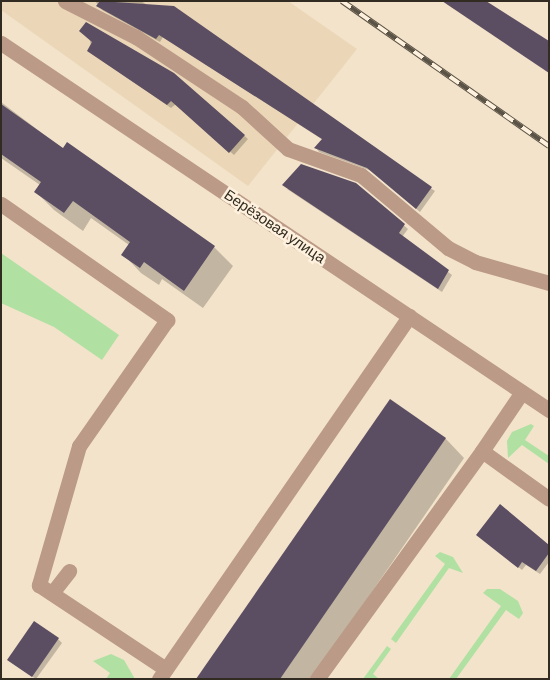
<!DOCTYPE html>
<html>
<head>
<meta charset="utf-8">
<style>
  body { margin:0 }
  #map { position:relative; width:550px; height:680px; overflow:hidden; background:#f3e3ca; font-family:Barlow,sans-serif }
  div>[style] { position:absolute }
  .built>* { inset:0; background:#ebd7b7 }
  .green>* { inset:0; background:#b0e1a2 }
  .shadow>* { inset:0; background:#0003 }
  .building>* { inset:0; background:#5b4e63 }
  .lane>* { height:15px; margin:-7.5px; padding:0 7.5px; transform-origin:7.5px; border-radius:7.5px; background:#bb9a87 }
  .street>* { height:15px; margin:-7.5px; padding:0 7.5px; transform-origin:7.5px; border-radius:7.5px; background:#bb9a87 }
  .rail>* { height:5.5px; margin-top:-2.75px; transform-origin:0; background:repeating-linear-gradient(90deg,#fef1dd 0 11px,#5b5346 0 22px); box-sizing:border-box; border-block:1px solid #5b5346 }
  span { translate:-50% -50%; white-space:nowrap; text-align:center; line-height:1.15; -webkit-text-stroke:5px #fef1dd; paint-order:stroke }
  .street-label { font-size:15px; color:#312b22 }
  .frame { position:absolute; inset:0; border:2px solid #312b22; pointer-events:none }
</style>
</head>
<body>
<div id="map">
  <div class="built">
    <div style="clip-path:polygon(1px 1px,288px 1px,357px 49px,248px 186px,1px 10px)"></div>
  </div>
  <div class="green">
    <div style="clip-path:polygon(1px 253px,119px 335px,102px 360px,54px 327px,1px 303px)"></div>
    <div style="clip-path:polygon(531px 424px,534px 426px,525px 440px,549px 456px,549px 464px,522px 445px,508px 458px,507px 441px,512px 432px)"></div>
    <div style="clip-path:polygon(440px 552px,453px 557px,463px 573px,449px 568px,396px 643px,391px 639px,445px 564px,435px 556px)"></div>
    <div style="clip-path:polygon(487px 589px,500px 589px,518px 601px,523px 613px,519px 619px,506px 610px,456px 679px,449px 679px,501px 606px,483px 593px)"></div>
    <div style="clip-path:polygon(387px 646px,391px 649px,373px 674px,379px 679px,363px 679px)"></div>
    <div style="clip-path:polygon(111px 654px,124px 660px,135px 679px,106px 679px,110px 673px,93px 661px)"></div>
  </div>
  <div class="shadow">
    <div style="clip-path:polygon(95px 1px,141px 1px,435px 191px,420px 212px,372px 171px,319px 152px,316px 148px,323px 140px,163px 37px,160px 42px,102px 10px)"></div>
    <div style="clip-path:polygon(86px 24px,173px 74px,248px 139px,234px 155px,176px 104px,171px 108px,93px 54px)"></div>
    <div style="clip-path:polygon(1px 102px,63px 149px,67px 144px,214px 247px,233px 266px,203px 308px,162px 279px,159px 285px,141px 273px,123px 254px,129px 245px,91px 218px,83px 231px,54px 210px,36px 192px,40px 185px,1px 158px)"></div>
    <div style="clip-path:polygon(356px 184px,408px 229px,402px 237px,452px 275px,442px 292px,287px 189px)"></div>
    <div style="clip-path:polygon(390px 401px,446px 439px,464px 458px,312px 679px,198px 679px)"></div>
    <div style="clip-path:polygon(477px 535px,549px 546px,549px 562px,540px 574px,526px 565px,522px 570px)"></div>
    <div style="clip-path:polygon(58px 639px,62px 643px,36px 679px,12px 663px)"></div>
  </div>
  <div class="building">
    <div style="clip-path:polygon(100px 1px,174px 6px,432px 187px,416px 209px,367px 168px,314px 148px,322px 139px,159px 35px,156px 39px,96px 6px)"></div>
    <div style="clip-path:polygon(442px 1px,486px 1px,549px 41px,549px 73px)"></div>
    <div style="clip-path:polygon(86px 22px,174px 73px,245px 135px,229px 153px,171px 101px,167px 105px,87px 51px,92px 42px,79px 31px)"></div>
    <div style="clip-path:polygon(1px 104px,63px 148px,67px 142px,215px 246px,184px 291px,144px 262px,140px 268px,121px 255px,130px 242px,73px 201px,64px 213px,34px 192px,41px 182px,1px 154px)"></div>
    <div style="clip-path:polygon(301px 164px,356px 183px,405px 224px,399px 233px,449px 270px,438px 289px,282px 185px)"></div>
    <div style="clip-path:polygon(390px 399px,446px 438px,280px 679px,196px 679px)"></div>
    <div style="clip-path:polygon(500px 504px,549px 545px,549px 553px,536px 571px,522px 562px,518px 568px,476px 535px)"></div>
    <div style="clip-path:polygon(34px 621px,59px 638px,32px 677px,7px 660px)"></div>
  </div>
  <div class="lane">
    <div style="left:65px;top:1px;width:80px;rotate:26.9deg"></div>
    <div style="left:136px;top:37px;width:127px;rotate:33.4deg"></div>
    <div style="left:242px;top:107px;width:62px;rotate:42.4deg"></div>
    <div style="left:288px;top:149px;width:77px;rotate:19.6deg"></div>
    <div style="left:361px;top:175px;width:114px;rotate:40deg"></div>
    <div style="left:448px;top:248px;width:30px;rotate:27deg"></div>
    <div style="left:475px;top:262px;width:77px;rotate:15.8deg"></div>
    <div style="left:1px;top:204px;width:203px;rotate:34.9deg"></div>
    <div style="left:167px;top:320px;width:154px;rotate:124.9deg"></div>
    <div style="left:79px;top:446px;width:145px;rotate:106.1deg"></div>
    <div style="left:39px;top:585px;width:152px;rotate:33.5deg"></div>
    <div style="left:482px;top:451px;width:71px;rotate:-55.9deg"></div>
    <div style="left:52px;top:593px;width:28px;rotate:-52deg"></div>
    <div style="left:159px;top:679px;width:441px;rotate:-55.4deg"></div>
    <div style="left:317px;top:679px;width:281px;rotate:-54.1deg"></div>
    <div style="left:482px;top:451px;width:82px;rotate:35.6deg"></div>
  </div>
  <div class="street">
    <div style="left:1px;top:43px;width:660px;rotate:33.81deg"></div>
  </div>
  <div class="rail">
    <div style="left:342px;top:1px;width:253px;rotate:35deg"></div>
  </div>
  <div class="street-label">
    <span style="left:275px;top:226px;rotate:34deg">Берёзовая улица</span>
  </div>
  <div class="frame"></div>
</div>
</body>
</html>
